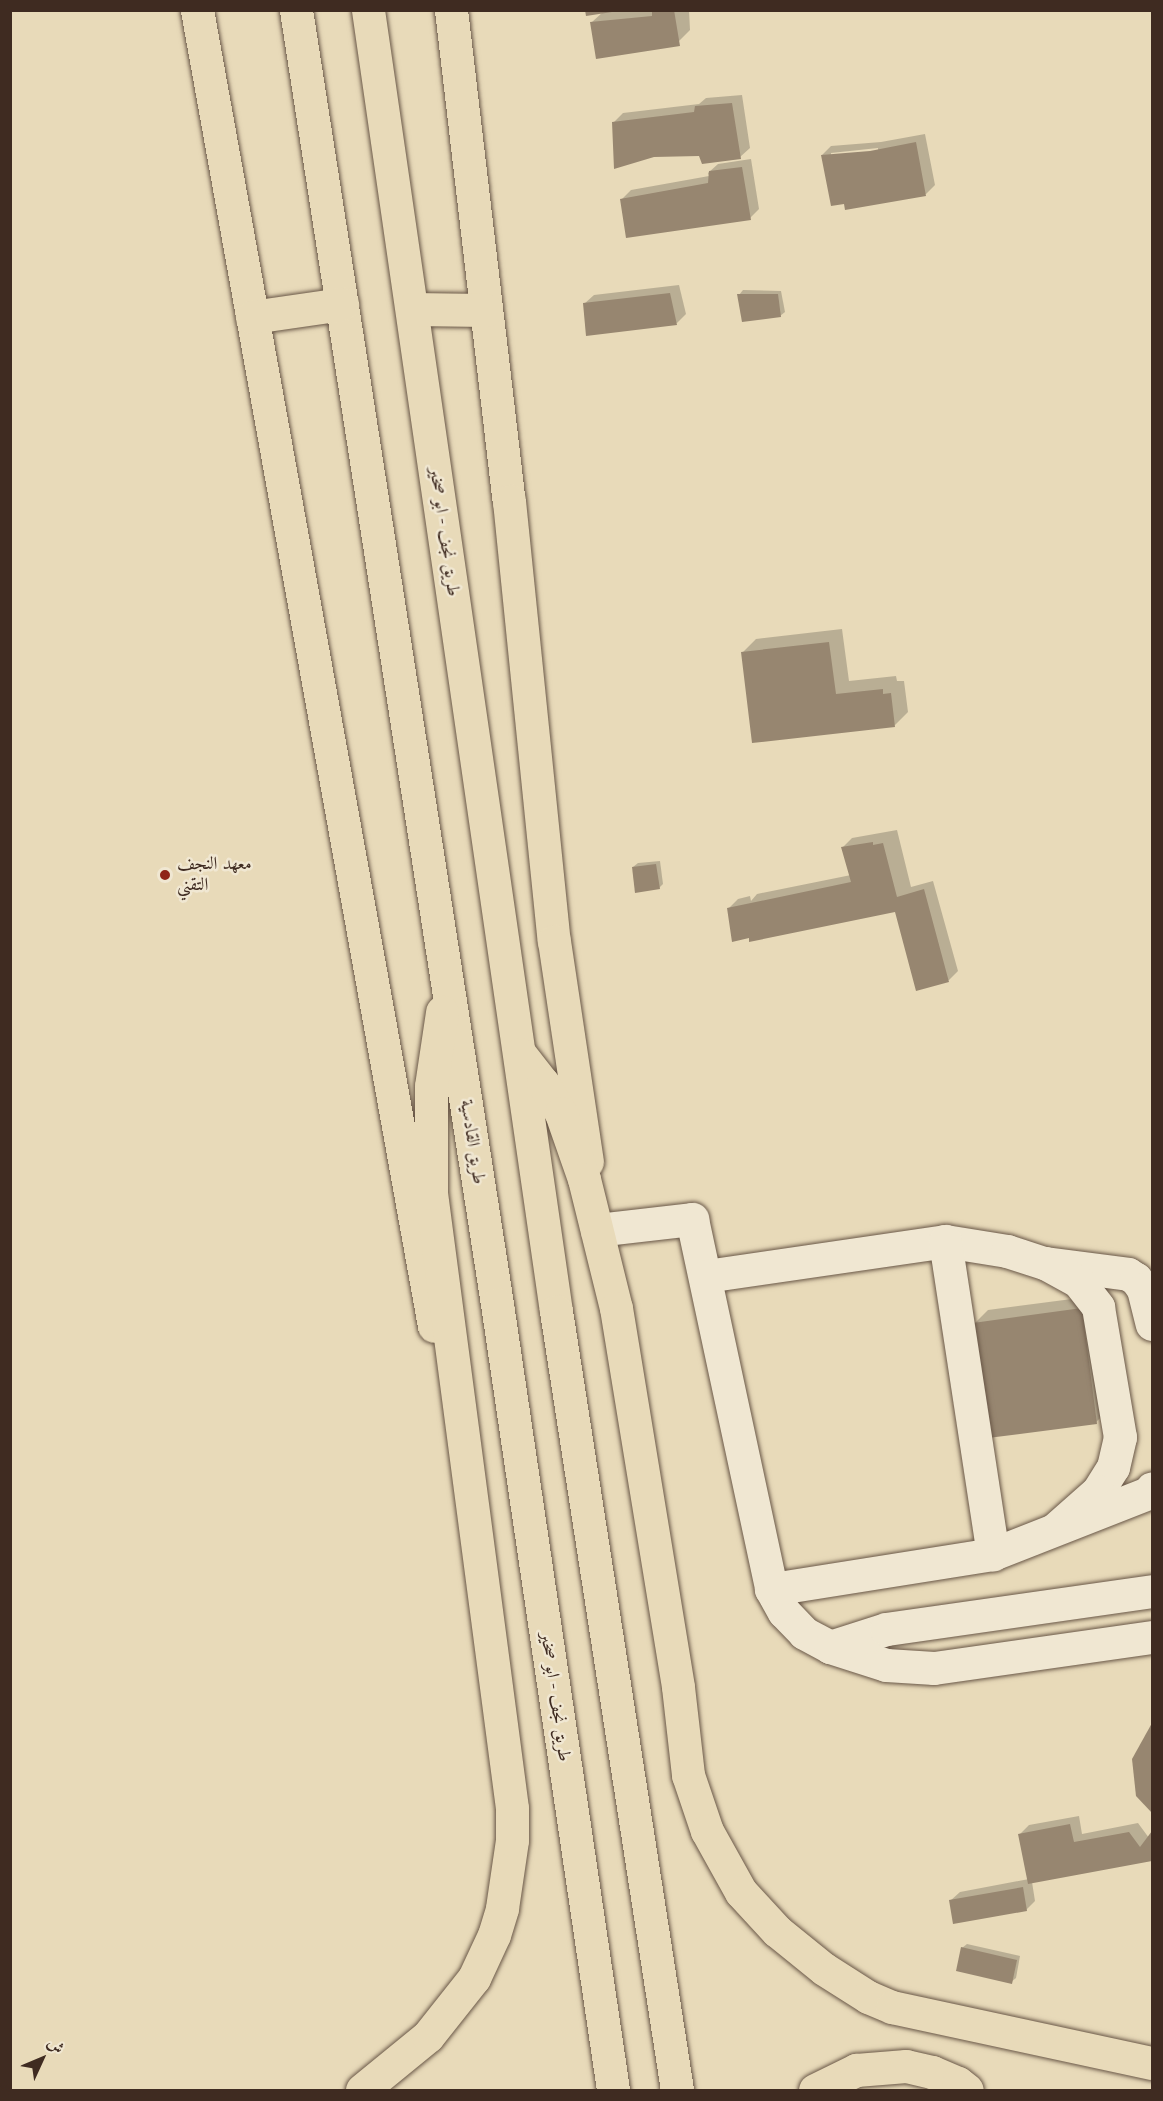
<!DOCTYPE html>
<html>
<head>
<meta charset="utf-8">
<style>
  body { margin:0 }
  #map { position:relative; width:1163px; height:2101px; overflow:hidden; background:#e8dab9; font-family:"Old Standard TT",Amiri,serif }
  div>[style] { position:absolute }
  .shadow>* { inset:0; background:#0003 }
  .building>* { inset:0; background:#978670 }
  .roads { filter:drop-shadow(0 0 2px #695747) drop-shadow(0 0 2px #695747) }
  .minor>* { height:33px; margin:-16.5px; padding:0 16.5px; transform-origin:16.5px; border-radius:16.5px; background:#f0e7d2 }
  .major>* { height:33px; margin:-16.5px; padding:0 16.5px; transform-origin:16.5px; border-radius:16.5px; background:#e8dab9 }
  .highway>* { height:33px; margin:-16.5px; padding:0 16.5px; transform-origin:16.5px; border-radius:16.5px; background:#e8dab9 }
  .dots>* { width:16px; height:16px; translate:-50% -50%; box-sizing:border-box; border:3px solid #f0e7d2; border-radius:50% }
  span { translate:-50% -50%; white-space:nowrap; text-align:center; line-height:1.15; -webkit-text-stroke:5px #f0e7d2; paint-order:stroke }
  .street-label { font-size:18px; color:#3f2b21 }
  .poi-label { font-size:18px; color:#3f2b21 }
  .left { translate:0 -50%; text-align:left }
  .frame { position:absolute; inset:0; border:12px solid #3f2b21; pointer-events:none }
  .north { position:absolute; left:12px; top:2029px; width:60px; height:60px; -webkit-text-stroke:4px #f0e7d2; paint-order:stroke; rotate:46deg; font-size:16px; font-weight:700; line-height:24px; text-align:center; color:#3f2b21 }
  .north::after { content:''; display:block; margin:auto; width:21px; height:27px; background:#3f2b21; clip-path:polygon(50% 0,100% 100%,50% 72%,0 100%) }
</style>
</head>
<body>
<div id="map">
  <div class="shadow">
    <div style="clip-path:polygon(587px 10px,689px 10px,690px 30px,677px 43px,592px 22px,603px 12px)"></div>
    <div style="clip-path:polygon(742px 95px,750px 148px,740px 157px,701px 154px,613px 123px,623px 113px,699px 104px,706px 98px)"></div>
    <div style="clip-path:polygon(evenodd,925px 134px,935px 185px,926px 194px,847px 209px,822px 155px,831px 146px,881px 142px,925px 134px,878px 148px,878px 151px,831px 156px,831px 153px,878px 148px)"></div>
    <div style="clip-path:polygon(751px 159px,759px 209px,750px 218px,622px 199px,631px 190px,709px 176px,708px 173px,718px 164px)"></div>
    <div style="clip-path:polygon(679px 285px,686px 314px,677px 323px,584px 304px,594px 295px)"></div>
    <div style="clip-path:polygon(743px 290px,781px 291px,785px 312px,780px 316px,739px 295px)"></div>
    <div style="clip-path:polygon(842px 629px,849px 681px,896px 676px,897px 681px,904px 681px,908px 712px,895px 725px,742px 653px,756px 639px)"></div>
    <div style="clip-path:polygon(897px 830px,911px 887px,933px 881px,958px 971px,949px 980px,917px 989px,896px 910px,750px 936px,729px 908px,738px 899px,750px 896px,751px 901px,757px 894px,851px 875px,843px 847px,852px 838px)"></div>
    <div style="clip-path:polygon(660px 861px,663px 884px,659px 888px,633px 867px,638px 863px)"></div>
    <div style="clip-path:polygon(1095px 1296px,1110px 1409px,1096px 1422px,975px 1323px,988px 1310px)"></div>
    <div style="clip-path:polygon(1152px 1726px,1152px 1810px,1138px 1795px,1133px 1759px)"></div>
    <div style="clip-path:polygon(1079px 1816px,1082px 1834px,1138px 1823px,1149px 1838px,1152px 1834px,1152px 1860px,1032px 1882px,1035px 1901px,1026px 1910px,950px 1901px,960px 1892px,1029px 1879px,1020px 1834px,1029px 1825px)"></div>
    <div style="clip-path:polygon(967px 1944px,1020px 1956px,1016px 1978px,1011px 1982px,962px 1948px)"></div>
  </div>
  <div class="building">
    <div style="clip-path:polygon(585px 10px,612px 10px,612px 12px,586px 16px)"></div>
    <div style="clip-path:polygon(652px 10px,674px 10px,680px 46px,596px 59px,590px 22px,652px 16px)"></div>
    <div style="clip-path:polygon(732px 103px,741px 159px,702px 164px,699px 156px,654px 157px,614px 169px,612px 122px,694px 112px,695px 106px)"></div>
    <div style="clip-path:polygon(916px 142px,926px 196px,845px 210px,844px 204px,831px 206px,821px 155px,870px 151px)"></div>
    <div style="clip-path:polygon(742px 167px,751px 220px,626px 238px,620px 199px,708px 183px,709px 171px)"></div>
    <div style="clip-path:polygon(670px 293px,677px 325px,586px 336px,583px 303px)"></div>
    <div style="clip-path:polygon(737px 294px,778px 294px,781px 317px,742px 322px)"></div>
    <div style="clip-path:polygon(829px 642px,836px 694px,883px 689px,883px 694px,891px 693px,895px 727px,752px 743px,741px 652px)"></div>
    <div style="clip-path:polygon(873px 842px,873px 845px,883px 843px,897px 897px,924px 889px,949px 982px,916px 991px,895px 912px,749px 942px,749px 938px,732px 942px,727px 908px,851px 882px,841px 847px)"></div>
    <div style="clip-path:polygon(656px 864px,660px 889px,635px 893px,632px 867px)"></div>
    <div style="clip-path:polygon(1082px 1308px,1097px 1424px,988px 1438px,973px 1323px)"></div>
    <div style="clip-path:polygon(1152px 1723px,1152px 1813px,1136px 1796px,1132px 1759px)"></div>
    <div style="clip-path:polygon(1070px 1824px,1074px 1842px,1129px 1832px,1140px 1847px,1152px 1831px,1152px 1861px,1028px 1884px,1018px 1834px)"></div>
    <div style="clip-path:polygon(1023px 1887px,1027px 1911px,953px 1924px,949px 1900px)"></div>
    <div style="clip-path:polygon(961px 1947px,1017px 1960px,1012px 1984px,956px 1971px)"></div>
  </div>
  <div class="roads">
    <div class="minor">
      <div style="left:597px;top:1230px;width:96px;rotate:-6.6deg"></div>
      <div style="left:692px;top:1219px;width:378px;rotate:77.9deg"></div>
      <div style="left:771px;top:1589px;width:26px;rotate:61deg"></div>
      <div style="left:784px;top:1612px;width:29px;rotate:46deg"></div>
      <div style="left:804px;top:1633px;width:30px;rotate:28deg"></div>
      <div style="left:830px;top:1647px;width:59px;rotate:17.8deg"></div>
      <div style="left:886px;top:1665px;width:48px;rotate:3.6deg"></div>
      <div style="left:934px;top:1668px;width:220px;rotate:-8.1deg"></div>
      <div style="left:945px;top:1241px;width:63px;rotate:9.2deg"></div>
      <div style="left:1007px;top:1251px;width:40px;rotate:18deg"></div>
      <div style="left:1045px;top:1263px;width:84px;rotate:7.5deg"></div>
      <div style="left:1128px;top:1274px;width:9px;rotate:32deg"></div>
      <div style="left:1136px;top:1279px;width:12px;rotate:55deg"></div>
      <div style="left:1143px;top:1289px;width:36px;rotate:76deg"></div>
      <div style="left:1045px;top:1263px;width:38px;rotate:29deg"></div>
      <div style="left:1078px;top:1281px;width:33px;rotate:52deg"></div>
      <div style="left:1098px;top:1307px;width:132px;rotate:80.4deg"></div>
      <div style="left:1120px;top:1437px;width:31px;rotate:103deg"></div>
      <div style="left:1113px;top:1467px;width:28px;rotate:122deg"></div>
      <div style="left:1098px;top:1491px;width:57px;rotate:138.5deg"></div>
      <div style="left:706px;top:1276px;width:242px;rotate:-8.3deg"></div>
      <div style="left:945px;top:1241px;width:317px;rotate:81.3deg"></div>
      <div style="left:993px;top:1554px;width:225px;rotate:171deg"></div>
      <div style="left:993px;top:1554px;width:167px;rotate:-21.5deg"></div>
      <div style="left:1148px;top:1493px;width:6px;rotate:-51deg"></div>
      <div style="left:830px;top:1647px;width:59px;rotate:-17.8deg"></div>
      <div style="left:886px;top:1629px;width:269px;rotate:-8.1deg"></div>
    </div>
    <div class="major">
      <div style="left:197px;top:10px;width:1337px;rotate:79.79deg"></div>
      <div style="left:451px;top:10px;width:494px;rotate:83.3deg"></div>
      <div style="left:509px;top:501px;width:442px;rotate:84.2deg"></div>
      <div style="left:554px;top:941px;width:223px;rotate:81.5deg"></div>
    </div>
    <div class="highway">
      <div style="left:296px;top:10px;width:1310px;rotate:81.17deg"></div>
      <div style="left:497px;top:1304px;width:795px;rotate:81.6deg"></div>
      <div style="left:368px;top:10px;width:1315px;rotate:81.78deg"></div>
      <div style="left:556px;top:1311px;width:788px;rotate:81.17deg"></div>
      <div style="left:412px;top:309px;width:74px;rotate:0.8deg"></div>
      <div style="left:252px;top:317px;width:91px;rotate:-8.2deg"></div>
      <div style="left:520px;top:1054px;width:37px;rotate:52deg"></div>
      <div style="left:543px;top:1083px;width:35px;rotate:59deg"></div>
      <div style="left:561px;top:1113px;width:70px;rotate:70.8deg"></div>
      <div style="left:584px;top:1179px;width:133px;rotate:76.1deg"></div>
      <div style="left:616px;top:1308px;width:384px;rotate:80.7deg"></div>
      <div style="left:678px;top:1687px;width:89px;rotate:83.5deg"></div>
      <div style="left:688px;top:1775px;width:59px;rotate:71.3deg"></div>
      <div style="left:707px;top:1831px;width:70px;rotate:60.9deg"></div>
      <div style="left:741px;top:1892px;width:53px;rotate:47.3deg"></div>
      <div style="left:777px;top:1931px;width:60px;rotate:39deg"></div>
      <div style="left:824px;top:1969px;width:52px;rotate:32.5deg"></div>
      <div style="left:868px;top:1997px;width:26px;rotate:23deg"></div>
      <div style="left:892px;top:2007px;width:266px;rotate:12.2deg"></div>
      <div style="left:362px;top:2090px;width:85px;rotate:-39.3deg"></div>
      <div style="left:428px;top:2036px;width:74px;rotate:-51.6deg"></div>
      <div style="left:474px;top:1978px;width:47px;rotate:-65.1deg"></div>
      <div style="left:494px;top:1935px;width:28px;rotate:-73deg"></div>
      <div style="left:502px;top:1908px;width:69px;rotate:-81.6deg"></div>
      <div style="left:512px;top:1840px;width:32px;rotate:-90deg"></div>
      <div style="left:512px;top:1808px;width:620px;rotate:-97.5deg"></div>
      <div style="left:431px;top:1193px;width:107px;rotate:-90deg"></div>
      <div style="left:431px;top:1086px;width:75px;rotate:-81.5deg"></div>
      <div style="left:815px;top:2090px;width:46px;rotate:-26deg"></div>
      <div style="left:856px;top:2070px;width:50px;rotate:-4.6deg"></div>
      <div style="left:906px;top:2066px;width:27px;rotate:13deg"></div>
      <div style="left:932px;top:2072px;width:28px;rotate:23deg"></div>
      <div style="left:958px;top:2083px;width:11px;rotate:38deg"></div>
    </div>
  </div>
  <div class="dots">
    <div style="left:165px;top:875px;background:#8f2418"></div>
  </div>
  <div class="street-label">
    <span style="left:444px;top:532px;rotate:82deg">طريق نجف - ابو صخير</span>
    <span style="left:472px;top:1142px;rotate:81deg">طريق القادسية</span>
    <span style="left:555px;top:1697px;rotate:82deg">طريق نجف - ابو صخير</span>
  </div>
  <div class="poi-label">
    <span class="left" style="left:177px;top:875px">معهد النجف<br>التقني</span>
  </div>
  <div class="frame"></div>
  <div class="north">ش</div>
</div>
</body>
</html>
